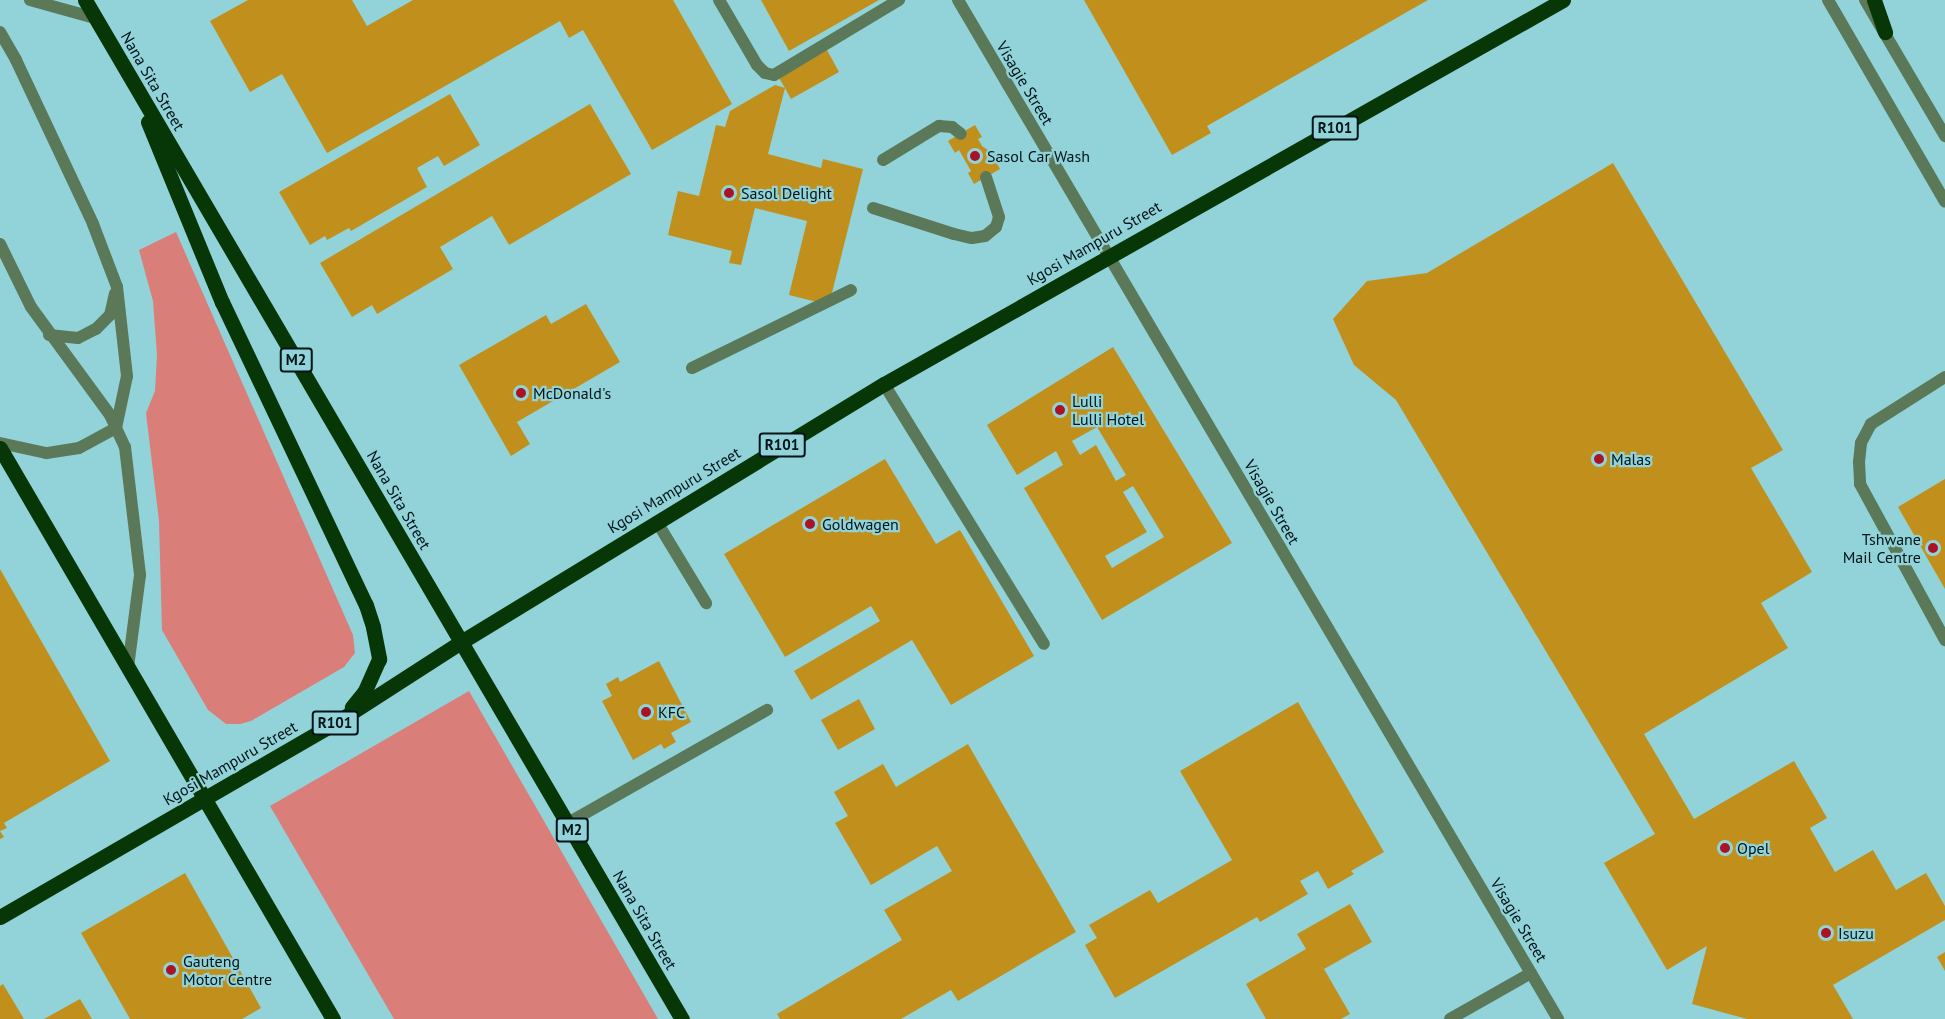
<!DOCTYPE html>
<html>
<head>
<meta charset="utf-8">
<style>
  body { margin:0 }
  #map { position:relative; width:1945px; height:1019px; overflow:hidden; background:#91d3d9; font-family:"PT Sans",sans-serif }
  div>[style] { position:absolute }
  .green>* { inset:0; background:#da7e7a }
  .building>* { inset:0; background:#c1901c }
  .service>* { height:12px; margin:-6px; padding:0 6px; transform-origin:6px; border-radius:6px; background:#5b7959 }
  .tertiary>* { height:12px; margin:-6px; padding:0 6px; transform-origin:6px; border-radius:6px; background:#5b7959 }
  .primary>* { height:15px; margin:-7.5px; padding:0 7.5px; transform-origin:7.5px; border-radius:7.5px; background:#073706 }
  .dots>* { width:16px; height:16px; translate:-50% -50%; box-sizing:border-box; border:3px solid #91d3d9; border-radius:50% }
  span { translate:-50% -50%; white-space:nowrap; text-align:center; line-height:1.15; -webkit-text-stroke:4.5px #91d3d9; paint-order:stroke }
  .shield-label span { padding:2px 4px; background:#91d3d9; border:2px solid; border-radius:4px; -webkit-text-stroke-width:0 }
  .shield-label { font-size:15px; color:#001316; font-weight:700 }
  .street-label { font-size:16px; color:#001316 }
  .poi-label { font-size:16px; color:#001316 }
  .left { translate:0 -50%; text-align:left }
  .right { translate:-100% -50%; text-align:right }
</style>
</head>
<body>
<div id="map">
  <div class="green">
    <div style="clip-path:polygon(176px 232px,353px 635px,355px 653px,344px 667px,251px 721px,240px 724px,226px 724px,208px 710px,162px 630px,159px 521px,146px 413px,155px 391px,157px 355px,153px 301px,139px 250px)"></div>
    <div style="clip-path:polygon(469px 691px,658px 1019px,394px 1019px,270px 806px)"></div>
  </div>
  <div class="building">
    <div style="clip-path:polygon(248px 0,352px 0,367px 26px,413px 0,673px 0,732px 104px,652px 150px,583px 30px,569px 38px,560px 21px,327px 153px,282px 74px,250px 92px,210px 21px)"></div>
    <div style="clip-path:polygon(761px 0,879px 0,789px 51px)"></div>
    <div style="clip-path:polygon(1084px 0,1428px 0,1207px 126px,1211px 133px,1172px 155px)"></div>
    <div style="clip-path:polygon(827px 50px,839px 72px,791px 99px,785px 88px,768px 154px,821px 168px,823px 159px,863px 169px,829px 305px,789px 295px,807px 221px,755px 208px,741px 265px,729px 263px,732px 251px,668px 235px,678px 191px,699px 196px,716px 125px,725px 127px,730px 111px,775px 85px,785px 88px,779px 78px)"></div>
    <div style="clip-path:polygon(450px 94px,480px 145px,444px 166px,438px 156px,417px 168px,427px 187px,351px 231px,349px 228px,327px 240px,325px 236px,310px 245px,279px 192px)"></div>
    <div style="clip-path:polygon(590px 104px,631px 174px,509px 245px,492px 216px,440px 247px,453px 269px,377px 314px,372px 305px,352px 317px,320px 263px)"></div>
    <div style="clip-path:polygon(975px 125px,982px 137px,978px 139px,982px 146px,988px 150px,991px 160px,994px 158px,1000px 169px,974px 184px,968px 173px,971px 171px,959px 150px,955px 153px,948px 141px)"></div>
    <div style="clip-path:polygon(1613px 163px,1783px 450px,1751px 468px,1812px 572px,1761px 603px,1788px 648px,1644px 734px,1694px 819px,1794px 761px,1827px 818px,1810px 828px,1835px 872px,1873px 850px,1896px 890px,1926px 873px,1945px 906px,1945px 920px,1833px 985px,1853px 1019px,1747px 1019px,1692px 1004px,1707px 946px,1667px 970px,1604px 863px,1655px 834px,1396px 400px,1354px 365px,1333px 319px,1367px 281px,1427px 273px)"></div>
    <div style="clip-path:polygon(586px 304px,620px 362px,517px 422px,530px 444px,511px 456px,459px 365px,546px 315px,551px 324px)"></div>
    <div style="clip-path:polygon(evenodd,1113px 347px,1232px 543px,1102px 620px,1024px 488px,1063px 465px,1056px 451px,1017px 475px,987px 425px,1113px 347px,1097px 427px,1126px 475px,1116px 481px,1096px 445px,1080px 455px,1072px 441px,1097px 427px,1113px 347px,1133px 486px,1164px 537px,1112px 568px,1105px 556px,1147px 532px,1123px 492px,1133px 486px)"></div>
    <div style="clip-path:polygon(885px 459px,936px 544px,960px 530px,1034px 656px,951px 705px,912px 640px,811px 700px,794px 671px,880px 621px,871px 606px,785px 657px,724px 554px)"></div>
    <div style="clip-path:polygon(1945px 479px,1945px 589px,1898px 507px)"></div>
    <div style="clip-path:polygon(0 569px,110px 761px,4px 823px,7px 828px,0 831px,4px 837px,0 839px)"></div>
    <div style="clip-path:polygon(659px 661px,691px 722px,671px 733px,676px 742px,664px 749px,661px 744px,633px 760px,602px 701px,612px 696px,606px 684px,618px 677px,620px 682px)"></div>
    <div style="clip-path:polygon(859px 699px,875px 729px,838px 750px,821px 720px)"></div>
    <div style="clip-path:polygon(1298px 702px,1384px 852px,1351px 871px,1354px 874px,1328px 889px,1318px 871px,1300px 881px,1308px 894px,1260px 922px,1257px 917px,1115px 998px,1085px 945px,1097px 938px,1089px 925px,1150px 890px,1158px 903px,1232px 860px,1180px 771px)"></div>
    <div style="clip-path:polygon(968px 744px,1076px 932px,958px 1001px,951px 990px,901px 1019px,780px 1019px,777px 1014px,902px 940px,884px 910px,952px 871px,937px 846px,871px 885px,835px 823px,848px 816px,834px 792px,883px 764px,896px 787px)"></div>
    <div style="clip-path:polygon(185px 873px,261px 1008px,242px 1019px,130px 1019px,81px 933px)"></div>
    <div style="clip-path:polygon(1350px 904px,1372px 942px,1324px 969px,1350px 1014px,1341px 1019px,1266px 1019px,1246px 984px,1306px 949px,1297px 934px)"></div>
    <div style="clip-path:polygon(1945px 952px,1945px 971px,1937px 957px)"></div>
    <div style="clip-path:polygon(3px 984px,24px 1019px,0 1019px,0 986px)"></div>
    <div style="clip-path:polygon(80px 999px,92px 1019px,44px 1019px)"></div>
  </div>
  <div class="service">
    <div style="left:30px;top:0;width:67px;rotate:15.5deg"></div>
    <div style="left:719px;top:0;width:75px;rotate:59.7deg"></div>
    <div style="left:757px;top:65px;width:11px;rotate:45deg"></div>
    <div style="left:765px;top:73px;width:9px;rotate:13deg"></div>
    <div style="left:774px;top:75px;width:146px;rotate:-31deg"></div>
    <div style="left:1828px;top:0;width:233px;rotate:59.9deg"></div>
    <div style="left:1865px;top:0;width:158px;rotate:59.5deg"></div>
    <div style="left:0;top:32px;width:32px;rotate:60deg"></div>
    <div style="left:16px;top:60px;width:181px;rotate:64.8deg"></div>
    <div style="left:93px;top:224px;width:67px;rotate:69.1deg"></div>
    <div style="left:117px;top:287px;width:90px;rotate:83.6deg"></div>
    <div style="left:127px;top:376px;width:53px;rotate:101.9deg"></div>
    <div style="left:116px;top:428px;width:42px;rotate:151.6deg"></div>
    <div style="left:79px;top:448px;width:33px;rotate:171deg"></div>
    <div style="left:46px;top:453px;width:47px;rotate:-167.7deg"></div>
    <div style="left:883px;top:160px;width:66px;rotate:-31.3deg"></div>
    <div style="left:939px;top:126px;width:13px;rotate:4deg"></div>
    <div style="left:952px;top:127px;width:11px;rotate:38deg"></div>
    <div style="left:873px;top:208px;width:85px;rotate:17.8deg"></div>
    <div style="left:954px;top:234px;width:18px;rotate:13deg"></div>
    <div style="left:972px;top:238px;width:13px;rotate:-9deg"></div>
    <div style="left:985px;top:236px;width:14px;rotate:-39deg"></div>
    <div style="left:996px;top:227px;width:10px;rotate:-73deg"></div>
    <div style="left:999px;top:217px;width:42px;rotate:-108deg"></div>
    <div style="left:0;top:244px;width:70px;rotate:63.8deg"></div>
    <div style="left:31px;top:307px;width:134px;rotate:53.8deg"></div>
    <div style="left:110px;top:415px;width:35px;rotate:65deg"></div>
    <div style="left:125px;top:447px;width:129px;rotate:83.3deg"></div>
    <div style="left:140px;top:575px;width:93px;rotate:97.4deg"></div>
    <div style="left:49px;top:335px;width:29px;rotate:6deg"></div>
    <div style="left:78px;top:338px;width:20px;rotate:-27deg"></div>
    <div style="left:96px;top:329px;width:20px;rotate:-45deg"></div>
    <div style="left:110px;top:315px;width:22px;rotate:-77deg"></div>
    <div style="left:692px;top:368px;width:177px;rotate:-26.1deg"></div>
    <div style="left:1945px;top:377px;width:88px;rotate:147.6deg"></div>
    <div style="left:1871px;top:424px;width:21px;rotate:118deg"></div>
    <div style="left:1861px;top:443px;width:19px;rotate:96deg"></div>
    <div style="left:1859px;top:462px;width:22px;rotate:87deg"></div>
    <div style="left:1860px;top:484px;width:178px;rotate:61.4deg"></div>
    <div style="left:884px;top:384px;width:305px;rotate:58.4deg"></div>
    <div style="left:657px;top:522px;width:95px;rotate:58.8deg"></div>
    <div style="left:568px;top:823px;width:229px;rotate:-29.6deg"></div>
    <div style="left:1450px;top:1019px;width:93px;rotate:-29.6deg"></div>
  </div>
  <div class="tertiary">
    <div style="left:958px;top:0;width:1183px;rotate:59.51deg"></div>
  </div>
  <div class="primary">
    <div style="left:85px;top:0;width:1181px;rotate:59.64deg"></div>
    <div style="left:1874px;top:0;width:34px;rotate:71deg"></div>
    <div style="left:148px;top:122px;width:195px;rotate:67.7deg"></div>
    <div style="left:222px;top:302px;width:335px;rotate:64.6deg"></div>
    <div style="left:366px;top:605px;width:23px;rotate:72deg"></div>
    <div style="left:373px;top:627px;width:33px;rotate:79deg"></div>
    <div style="left:379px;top:659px;width:35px;rotate:114deg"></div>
    <div style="left:365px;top:691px;width:21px;rotate:129deg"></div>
    <div style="left:0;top:448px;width:661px;rotate:59.75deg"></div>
    <div style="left:0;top:917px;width:397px;rotate:-30.1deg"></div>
    <div style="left:343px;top:718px;width:140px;rotate:-32.8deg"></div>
    <div style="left:461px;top:642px;width:495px;rotate:-31.4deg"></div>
    <div style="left:884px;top:384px;width:780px;rotate:-29.49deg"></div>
  </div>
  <div class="dots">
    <div style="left:975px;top:156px;background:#a91327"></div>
    <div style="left:729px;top:193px;background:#a91327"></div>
    <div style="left:521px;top:393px;background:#a91327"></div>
    <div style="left:1060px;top:410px;background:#a91327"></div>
    <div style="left:1599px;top:459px;background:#a91327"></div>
    <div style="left:810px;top:524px;background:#a91327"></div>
    <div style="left:1933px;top:548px;background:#a91327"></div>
    <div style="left:646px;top:712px;background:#a91327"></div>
    <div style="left:1725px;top:848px;background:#a91327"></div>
    <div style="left:1826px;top:933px;background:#a91327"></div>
    <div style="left:171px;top:970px;background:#a91327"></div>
  </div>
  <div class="shield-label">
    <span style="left:1335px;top:128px">R101</span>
    <span style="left:296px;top:360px">M2</span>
    <span style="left:782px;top:445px">R101</span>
    <span style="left:335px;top:723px">R101</span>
    <span style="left:572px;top:830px">M2</span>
  </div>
  <div class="street-label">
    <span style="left:153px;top:81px;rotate:60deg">Nana Sita Street</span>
    <span style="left:1025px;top:83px;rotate:59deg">Visagie Street</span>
    <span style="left:1094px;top:243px;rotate:-30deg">Kgosi Mampuru Street</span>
    <span style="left:674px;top:490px;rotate:-31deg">Kgosi Mampuru Street</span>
    <span style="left:399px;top:500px;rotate:60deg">Nana Sita Street</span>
    <span style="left:1272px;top:502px;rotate:60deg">Visagie Street</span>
    <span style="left:230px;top:763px;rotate:-30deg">Kgosi Mampuru Street</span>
    <span style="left:645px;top:920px;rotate:60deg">Nana Sita Street</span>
    <span style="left:1519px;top:920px;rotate:59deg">Visagie Street</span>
  </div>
  <div class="poi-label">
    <span class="left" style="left:987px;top:156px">Sasol Car Wash</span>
    <span class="left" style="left:741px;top:193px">Sasol Delight</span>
    <span class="left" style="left:533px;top:393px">McDonald's</span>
    <span class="left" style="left:1072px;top:410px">Lulli<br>Lulli Hotel</span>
    <span class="left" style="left:1611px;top:459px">Malas</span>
    <span class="left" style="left:822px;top:524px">Goldwagen</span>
    <span class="right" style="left:1921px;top:548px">Tshwane<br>Mail Centre</span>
    <span class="left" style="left:658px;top:712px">KFC</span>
    <span class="left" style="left:1737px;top:848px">Opel</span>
    <span class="left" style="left:1838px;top:933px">Isuzu</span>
    <span class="left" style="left:183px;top:970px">Gauteng<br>Motor Centre</span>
  </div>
</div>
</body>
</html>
